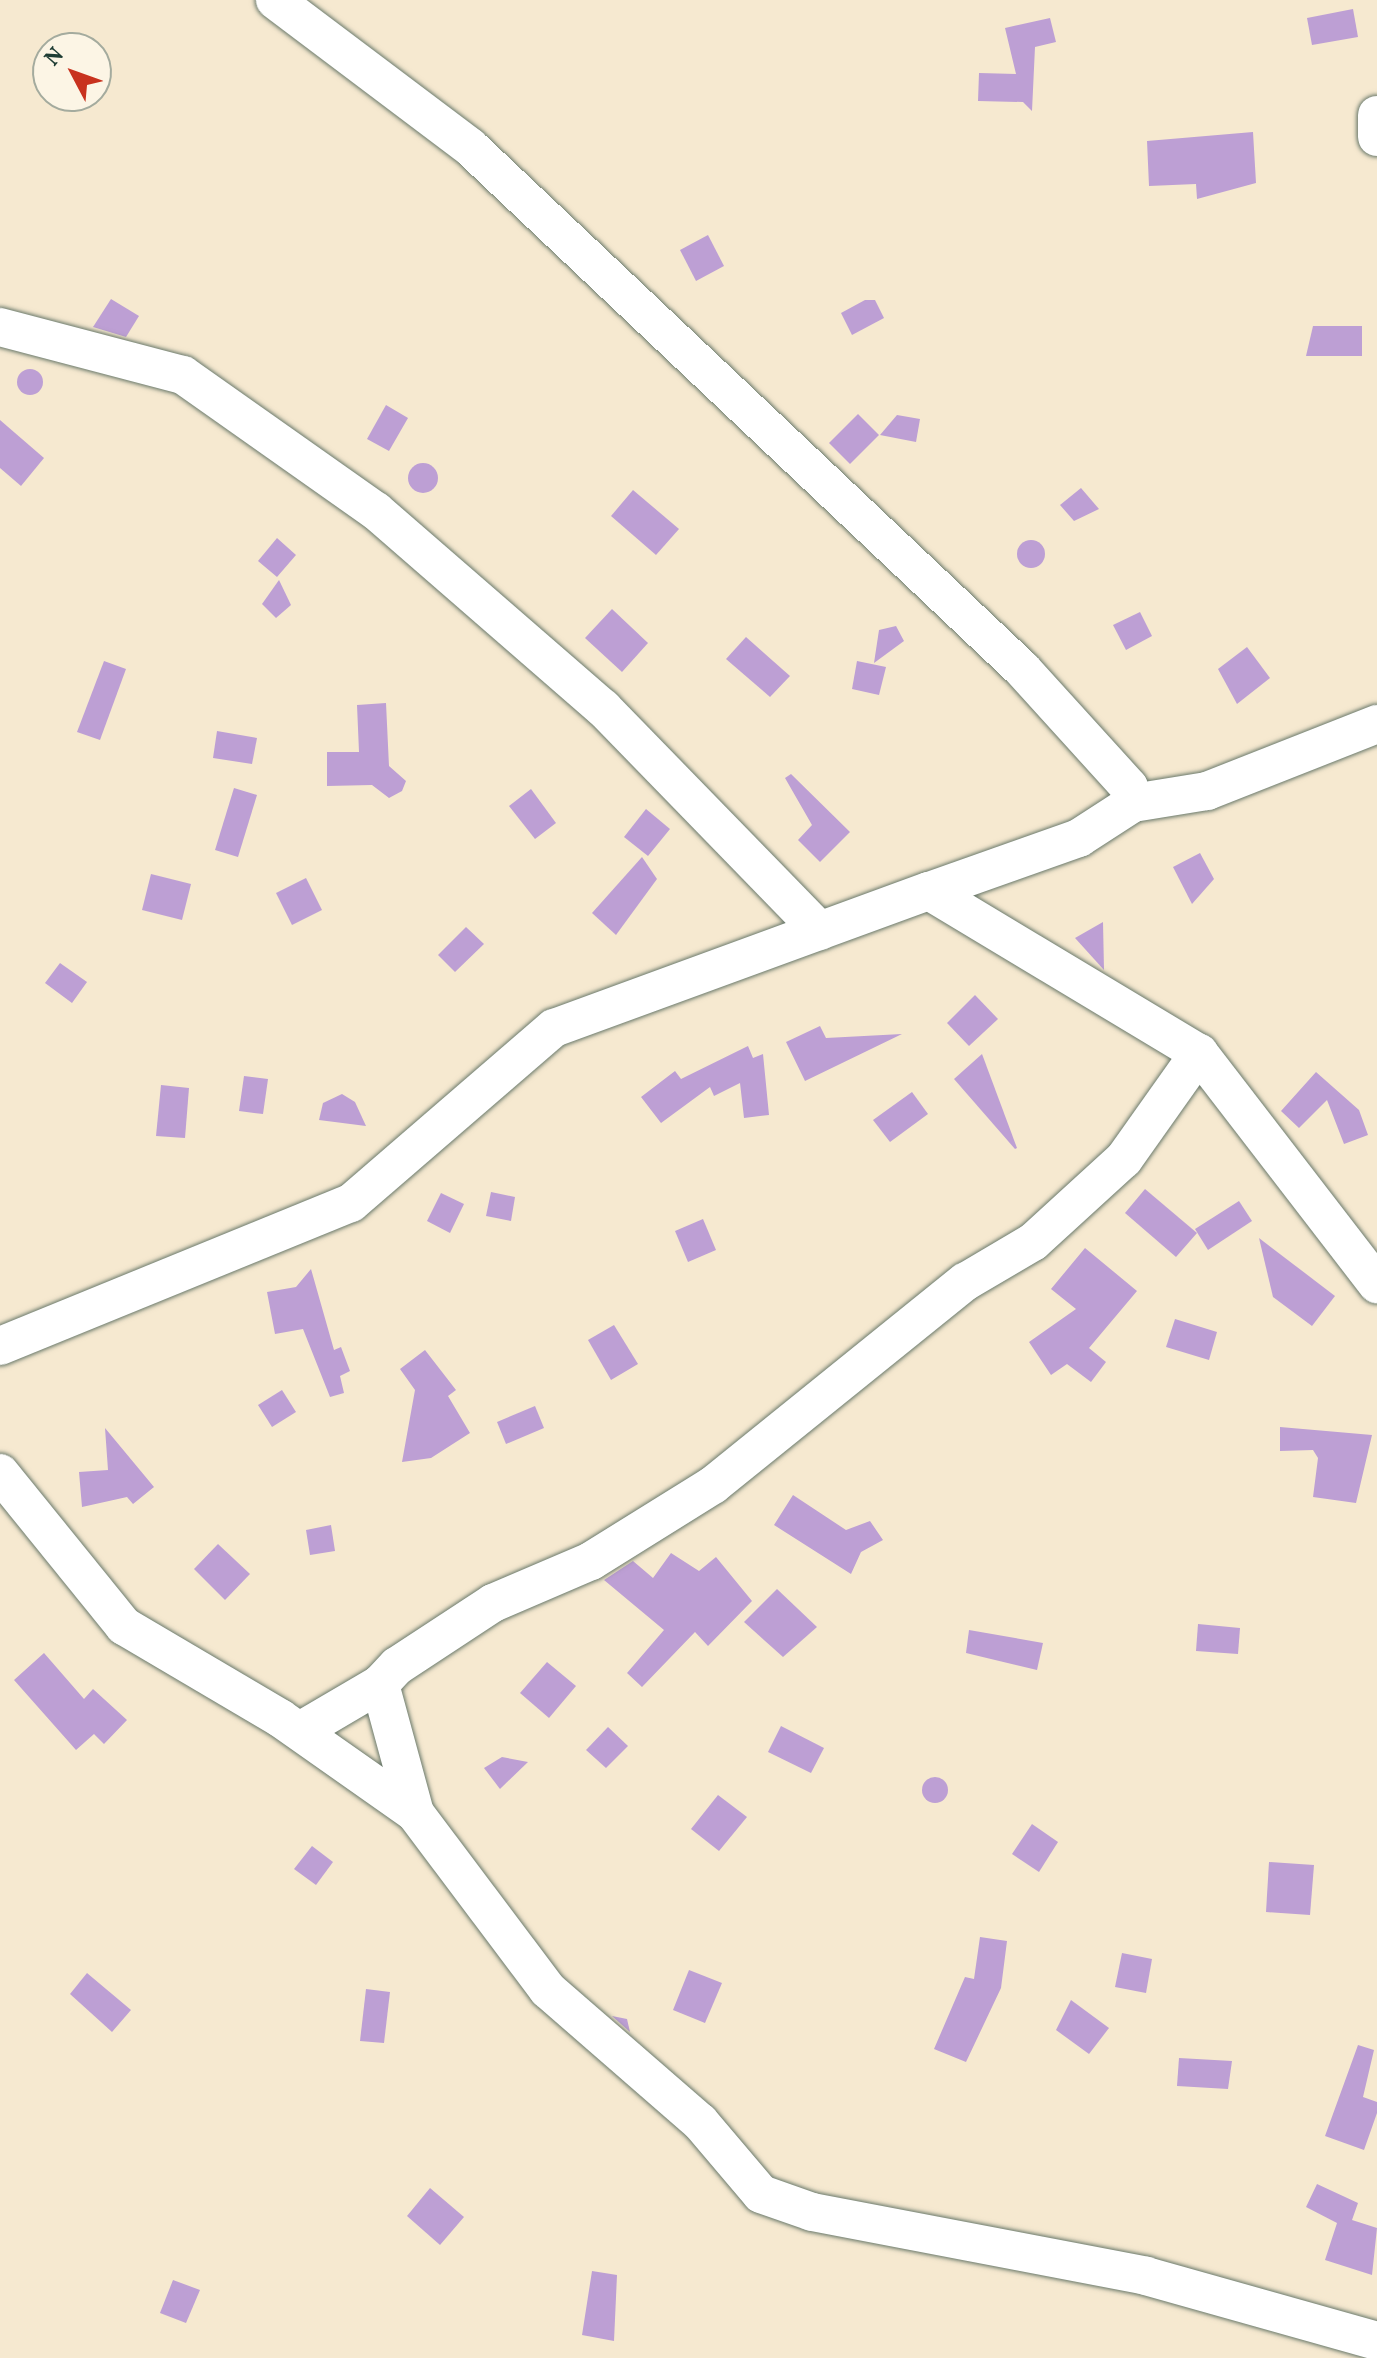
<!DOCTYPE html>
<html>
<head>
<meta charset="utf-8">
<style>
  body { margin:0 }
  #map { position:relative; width:1377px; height:2358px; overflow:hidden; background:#f6e9d0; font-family:Vollkorn,serif }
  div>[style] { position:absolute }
  .building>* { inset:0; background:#bd9fd4 }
  .round { border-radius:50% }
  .roads { filter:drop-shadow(0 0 2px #6a796b) drop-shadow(0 0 2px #6a796b) }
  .minor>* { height:38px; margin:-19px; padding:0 19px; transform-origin:19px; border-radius:19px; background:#fff }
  span { translate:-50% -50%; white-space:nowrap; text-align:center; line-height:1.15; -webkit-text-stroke:8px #fcf5e5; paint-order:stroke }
  .north { position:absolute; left:32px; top:32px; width:80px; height:80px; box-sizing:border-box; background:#fcf5e5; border:2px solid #a4ab9e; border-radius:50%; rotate:311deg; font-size:22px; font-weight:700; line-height:32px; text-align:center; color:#1f3d34 }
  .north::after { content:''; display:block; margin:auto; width:28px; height:36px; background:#c8321e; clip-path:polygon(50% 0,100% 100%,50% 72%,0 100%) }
</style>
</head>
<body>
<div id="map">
  <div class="building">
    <div style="clip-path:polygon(1353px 9px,1358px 37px,1312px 45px,1307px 18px)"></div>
    <div style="clip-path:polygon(1050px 18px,1056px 42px,1035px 47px,1032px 111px,1023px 102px,978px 101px,979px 73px,1016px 74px,1005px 28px)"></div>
    <div style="clip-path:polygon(1253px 132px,1256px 183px,1197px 199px,1196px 184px,1149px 186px,1147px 141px)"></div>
    <div style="clip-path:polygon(708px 235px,724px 266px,696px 281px,680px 250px)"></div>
    <div style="clip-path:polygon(111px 299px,139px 316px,126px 337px,93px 327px)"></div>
    <div style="clip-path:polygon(865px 300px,875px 300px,884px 318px,852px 335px,841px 313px)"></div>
    <div style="clip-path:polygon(1313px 326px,1362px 326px,1362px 356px,1306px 356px)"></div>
    <div class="round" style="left:17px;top:369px;width:26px;height:26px"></div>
    <div style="clip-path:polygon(386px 405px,408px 418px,389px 451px,367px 439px)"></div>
    <div style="clip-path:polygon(858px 414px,879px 435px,850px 464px,829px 443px)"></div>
    <div style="clip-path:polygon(897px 415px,920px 419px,916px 442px,880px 435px)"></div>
    <div style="clip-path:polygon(0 420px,44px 458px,21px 486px,0 468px)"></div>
    <div class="round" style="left:408px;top:463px;width:30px;height:30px"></div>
    <div style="clip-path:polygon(1081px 488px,1099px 509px,1074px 521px,1060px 505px)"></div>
    <div style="clip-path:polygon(633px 490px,679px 529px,656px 555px,611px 516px)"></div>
    <div style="clip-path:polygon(277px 538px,296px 555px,277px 577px,258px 561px)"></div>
    <div class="round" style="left:1017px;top:540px;width:28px;height:28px"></div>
    <div style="clip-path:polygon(279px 580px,291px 605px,276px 618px,262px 604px)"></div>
    <div style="clip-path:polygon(612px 609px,648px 643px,622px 672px,585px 638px)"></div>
    <div style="clip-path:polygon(1140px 612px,1152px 636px,1126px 650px,1113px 625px)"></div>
    <div style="clip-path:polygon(896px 626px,904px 641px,874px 663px,879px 630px)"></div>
    <div style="clip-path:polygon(746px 637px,790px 676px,770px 697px,726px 659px)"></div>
    <div style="clip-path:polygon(1247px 647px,1270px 678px,1237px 704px,1218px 669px)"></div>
    <div style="clip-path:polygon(104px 661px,126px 669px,100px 740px,77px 732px)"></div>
    <div style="clip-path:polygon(857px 661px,886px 667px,879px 695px,852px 689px)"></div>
    <div style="clip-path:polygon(386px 703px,389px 766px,406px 781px,402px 791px,389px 798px,372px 785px,327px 786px,327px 752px,359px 752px,357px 705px)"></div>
    <div style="clip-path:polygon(217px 731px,257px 738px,252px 764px,213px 758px)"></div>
    <div style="clip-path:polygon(791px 774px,850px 832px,820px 862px,798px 840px,812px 825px,785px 778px)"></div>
    <div style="clip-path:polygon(234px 788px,257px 795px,238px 857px,215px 850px)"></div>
    <div style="clip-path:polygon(531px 789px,556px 823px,535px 839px,509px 806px)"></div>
    <div style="clip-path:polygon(646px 809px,670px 829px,648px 856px,624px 837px)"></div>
    <div style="clip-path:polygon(1200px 853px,1214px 879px,1192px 904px,1173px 867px)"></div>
    <div style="clip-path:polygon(642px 857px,657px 879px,616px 935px,592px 913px)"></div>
    <div style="clip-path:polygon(151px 874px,191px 884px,182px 920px,142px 910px)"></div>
    <div style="clip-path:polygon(306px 878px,322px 910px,292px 925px,276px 893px)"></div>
    <div style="clip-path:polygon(1103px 922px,1104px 970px,1075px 938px)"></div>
    <div style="clip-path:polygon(466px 927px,484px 944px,455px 972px,438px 955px)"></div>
    <div style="clip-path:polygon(60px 963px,87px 982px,72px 1003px,45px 983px)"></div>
    <div style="clip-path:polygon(975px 995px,998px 1019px,969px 1046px,947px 1023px)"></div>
    <div style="clip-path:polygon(820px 1026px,826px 1038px,902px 1034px,805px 1081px,786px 1042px)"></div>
    <div style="clip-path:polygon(748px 1046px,753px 1058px,763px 1054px,769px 1115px,744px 1118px,740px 1083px,714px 1096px,710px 1087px,661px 1123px,641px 1097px,675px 1071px,681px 1079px)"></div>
    <div style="clip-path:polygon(982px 1054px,1017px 1148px,1015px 1149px,954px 1079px)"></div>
    <div style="clip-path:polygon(1316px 1072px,1359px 1110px,1368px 1135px,1344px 1144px,1327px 1100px,1299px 1128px,1281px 1111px)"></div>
    <div style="clip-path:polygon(244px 1076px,268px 1079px,263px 1114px,239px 1111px)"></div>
    <div style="clip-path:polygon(161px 1085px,189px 1088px,185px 1138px,156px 1136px)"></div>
    <div style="clip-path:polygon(912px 1092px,928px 1114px,890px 1142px,873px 1120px)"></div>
    <div style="clip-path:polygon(342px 1094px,355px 1102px,366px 1126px,319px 1120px,323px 1103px)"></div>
    <div style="clip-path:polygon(1145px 1189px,1197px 1233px,1176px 1257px,1125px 1213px)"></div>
    <div style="clip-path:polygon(491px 1192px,515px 1197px,511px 1221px,486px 1216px)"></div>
    <div style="clip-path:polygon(441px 1193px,464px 1204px,450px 1233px,427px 1221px)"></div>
    <div style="clip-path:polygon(1239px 1201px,1252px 1221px,1208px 1250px,1195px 1229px)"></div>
    <div style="clip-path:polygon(703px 1219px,716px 1250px,688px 1262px,675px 1231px)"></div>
    <div style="clip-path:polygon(1259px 1238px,1335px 1296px,1312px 1326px,1273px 1297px)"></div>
    <div style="clip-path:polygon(1085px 1248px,1137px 1291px,1089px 1348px,1106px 1362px,1091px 1382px,1067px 1364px,1051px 1375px,1029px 1342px,1076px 1309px,1051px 1289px)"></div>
    <div style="clip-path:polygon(311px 1269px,334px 1350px,341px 1347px,350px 1371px,340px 1376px,344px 1393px,330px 1397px,303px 1329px,275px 1334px,267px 1292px,296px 1287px)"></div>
    <div style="clip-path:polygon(1175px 1319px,1217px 1332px,1209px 1360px,1166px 1347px)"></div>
    <div style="clip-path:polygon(614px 1325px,638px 1364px,611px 1380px,588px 1340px)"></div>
    <div style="clip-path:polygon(425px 1350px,456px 1390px,448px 1396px,470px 1433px,431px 1458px,402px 1462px,415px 1390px,400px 1369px)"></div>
    <div style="clip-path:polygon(282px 1390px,296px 1412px,272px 1427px,258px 1405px)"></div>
    <div style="clip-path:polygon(535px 1406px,544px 1428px,506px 1444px,497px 1422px)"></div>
    <div style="clip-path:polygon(1280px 1427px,1372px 1435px,1356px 1503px,1313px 1497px,1318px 1458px,1313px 1450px,1280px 1451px)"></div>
    <div style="clip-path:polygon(105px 1428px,154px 1487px,133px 1504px,127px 1497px,82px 1507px,79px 1472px,108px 1470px)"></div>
    <div style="clip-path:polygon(793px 1495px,846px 1530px,870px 1521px,883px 1540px,861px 1552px,851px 1574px,774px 1525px)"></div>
    <div style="clip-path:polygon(331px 1525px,335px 1551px,310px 1555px,306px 1530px)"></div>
    <div style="clip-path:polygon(218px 1544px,250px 1574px,225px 1600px,194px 1569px)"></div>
    <div style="clip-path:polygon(671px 1553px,699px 1571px,716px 1557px,752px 1601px,708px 1646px,695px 1632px,642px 1687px,627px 1673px,664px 1630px,604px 1580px,633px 1561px,653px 1578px)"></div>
    <div style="clip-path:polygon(777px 1589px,817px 1627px,783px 1657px,744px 1622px)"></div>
    <div style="clip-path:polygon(1198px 1624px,1240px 1628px,1238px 1654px,1196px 1651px)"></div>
    <div style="clip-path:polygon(969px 1630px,1043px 1643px,1037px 1670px,966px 1653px)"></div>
    <div style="clip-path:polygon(44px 1653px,84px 1699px,93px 1689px,127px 1720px,104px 1744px,94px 1734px,76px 1750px,14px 1680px)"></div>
    <div style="clip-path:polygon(547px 1662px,576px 1686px,549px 1718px,520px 1693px)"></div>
    <div style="clip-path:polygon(781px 1726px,824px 1748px,811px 1773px,768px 1752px)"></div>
    <div style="clip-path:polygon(608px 1727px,628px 1746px,606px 1768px,586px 1750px)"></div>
    <div style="clip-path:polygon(502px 1757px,528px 1762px,500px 1789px,484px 1768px)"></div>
    <div class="round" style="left:922px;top:1777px;width:26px;height:26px"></div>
    <div style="clip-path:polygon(718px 1795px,747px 1817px,719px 1851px,691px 1829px)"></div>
    <div style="clip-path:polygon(1032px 1824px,1058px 1842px,1039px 1872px,1012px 1854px)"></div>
    <div style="clip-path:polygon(312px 1846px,333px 1862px,316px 1885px,294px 1869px)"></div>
    <div style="clip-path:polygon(1269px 1862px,1314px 1865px,1310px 1915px,1266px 1912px)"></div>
    <div style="clip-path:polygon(980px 1937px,1007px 1941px,1001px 1988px,966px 2062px,934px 2049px,965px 1977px,974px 1979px)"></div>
    <div style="clip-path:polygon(1122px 1953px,1152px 1959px,1146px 1993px,1115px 1987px)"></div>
    <div style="clip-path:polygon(689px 1970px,722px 1983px,705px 2023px,673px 2010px)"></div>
    <div style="clip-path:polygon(87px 1973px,131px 2010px,112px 2032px,70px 1994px)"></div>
    <div style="clip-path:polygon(366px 1989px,390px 1992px,384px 2043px,360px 2041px)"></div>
    <div style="clip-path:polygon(1071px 2000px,1109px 2028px,1089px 2054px,1056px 2030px)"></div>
    <div style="clip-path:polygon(612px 2016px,627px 2019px,630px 2032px)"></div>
    <div style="clip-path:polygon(1358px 2045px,1374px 2050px,1363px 2097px,1377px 2102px,1377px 2113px,1364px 2150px,1325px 2136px)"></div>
    <div style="clip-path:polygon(1179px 2058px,1232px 2061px,1228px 2089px,1177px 2086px)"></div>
    <div style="clip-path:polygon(1317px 2184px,1358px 2203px,1352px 2220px,1377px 2228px,1372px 2275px,1325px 2260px,1337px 2223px,1306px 2207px)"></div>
    <div style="clip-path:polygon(430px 2188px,464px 2217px,440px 2245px,407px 2216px)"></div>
    <div style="clip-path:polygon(592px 2271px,617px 2275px,614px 2341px,582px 2335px)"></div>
    <div style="clip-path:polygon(173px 2280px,200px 2290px,186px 2323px,160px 2313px)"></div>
  </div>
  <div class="roads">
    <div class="minor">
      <div style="left:275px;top:0;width:244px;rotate:37deg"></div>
      <div style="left:470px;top:147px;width:760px;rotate:43.4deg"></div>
      <div style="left:1022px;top:669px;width:159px;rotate:47.8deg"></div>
      <div style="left:1129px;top:787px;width:16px;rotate:76deg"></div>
      <div style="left:1133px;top:803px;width:64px;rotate:147.1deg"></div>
      <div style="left:1079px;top:838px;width:159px;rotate:160.5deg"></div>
      <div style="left:1377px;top:115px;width:22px;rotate:90deg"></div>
      <div style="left:0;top:327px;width:189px;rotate:14.7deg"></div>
      <div style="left:183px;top:375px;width:236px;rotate:35.2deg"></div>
      <div style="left:376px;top:511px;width:301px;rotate:41deg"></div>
      <div style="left:603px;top:708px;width:311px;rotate:45.8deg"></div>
      <div style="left:1133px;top:803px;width:75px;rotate:-9.2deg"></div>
      <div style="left:1207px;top:791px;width:183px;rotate:-21.5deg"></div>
      <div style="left:0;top:1346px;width:379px;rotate:-22.2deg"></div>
      <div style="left:351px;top:1203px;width:268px;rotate:-40.8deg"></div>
      <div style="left:554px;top:1028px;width:399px;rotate:-20.1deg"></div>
      <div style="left:929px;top:891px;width:315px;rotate:31deg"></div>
      <div style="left:1199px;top:1053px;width:292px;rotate:52.4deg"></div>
      <div style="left:0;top:1473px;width:197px;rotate:51deg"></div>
      <div style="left:124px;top:1626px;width:181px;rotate:30.5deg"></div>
      <div style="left:280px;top:1718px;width:165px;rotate:35.1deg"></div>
      <div style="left:415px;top:1813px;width:221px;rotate:53.1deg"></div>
      <div style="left:548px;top:1990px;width:201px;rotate:41deg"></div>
      <div style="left:700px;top:2122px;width:94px;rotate:49.7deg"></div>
      <div style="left:761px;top:2194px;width:54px;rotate:19.4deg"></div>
      <div style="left:812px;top:2212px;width:340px;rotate:10.8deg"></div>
      <div style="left:1146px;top:2276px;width:240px;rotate:15.7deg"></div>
      <div style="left:300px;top:1731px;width:93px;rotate:-30.4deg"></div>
      <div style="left:415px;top:1813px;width:134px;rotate:-105.2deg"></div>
      <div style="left:380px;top:1684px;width:25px;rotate:-47deg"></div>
      <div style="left:397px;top:1666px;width:115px;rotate:-33.3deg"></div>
      <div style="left:493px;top:1603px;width:107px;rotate:-23.2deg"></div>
      <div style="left:591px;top:1561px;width:144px;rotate:-31.9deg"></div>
      <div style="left:713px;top:1485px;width:324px;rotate:-38.9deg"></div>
      <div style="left:965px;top:1282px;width:79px;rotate:-30.5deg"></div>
      <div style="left:1033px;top:1242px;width:123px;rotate:-42.4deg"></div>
      <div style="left:1124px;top:1159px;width:130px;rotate:-54.7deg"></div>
    </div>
  </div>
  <div class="north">N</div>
</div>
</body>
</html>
